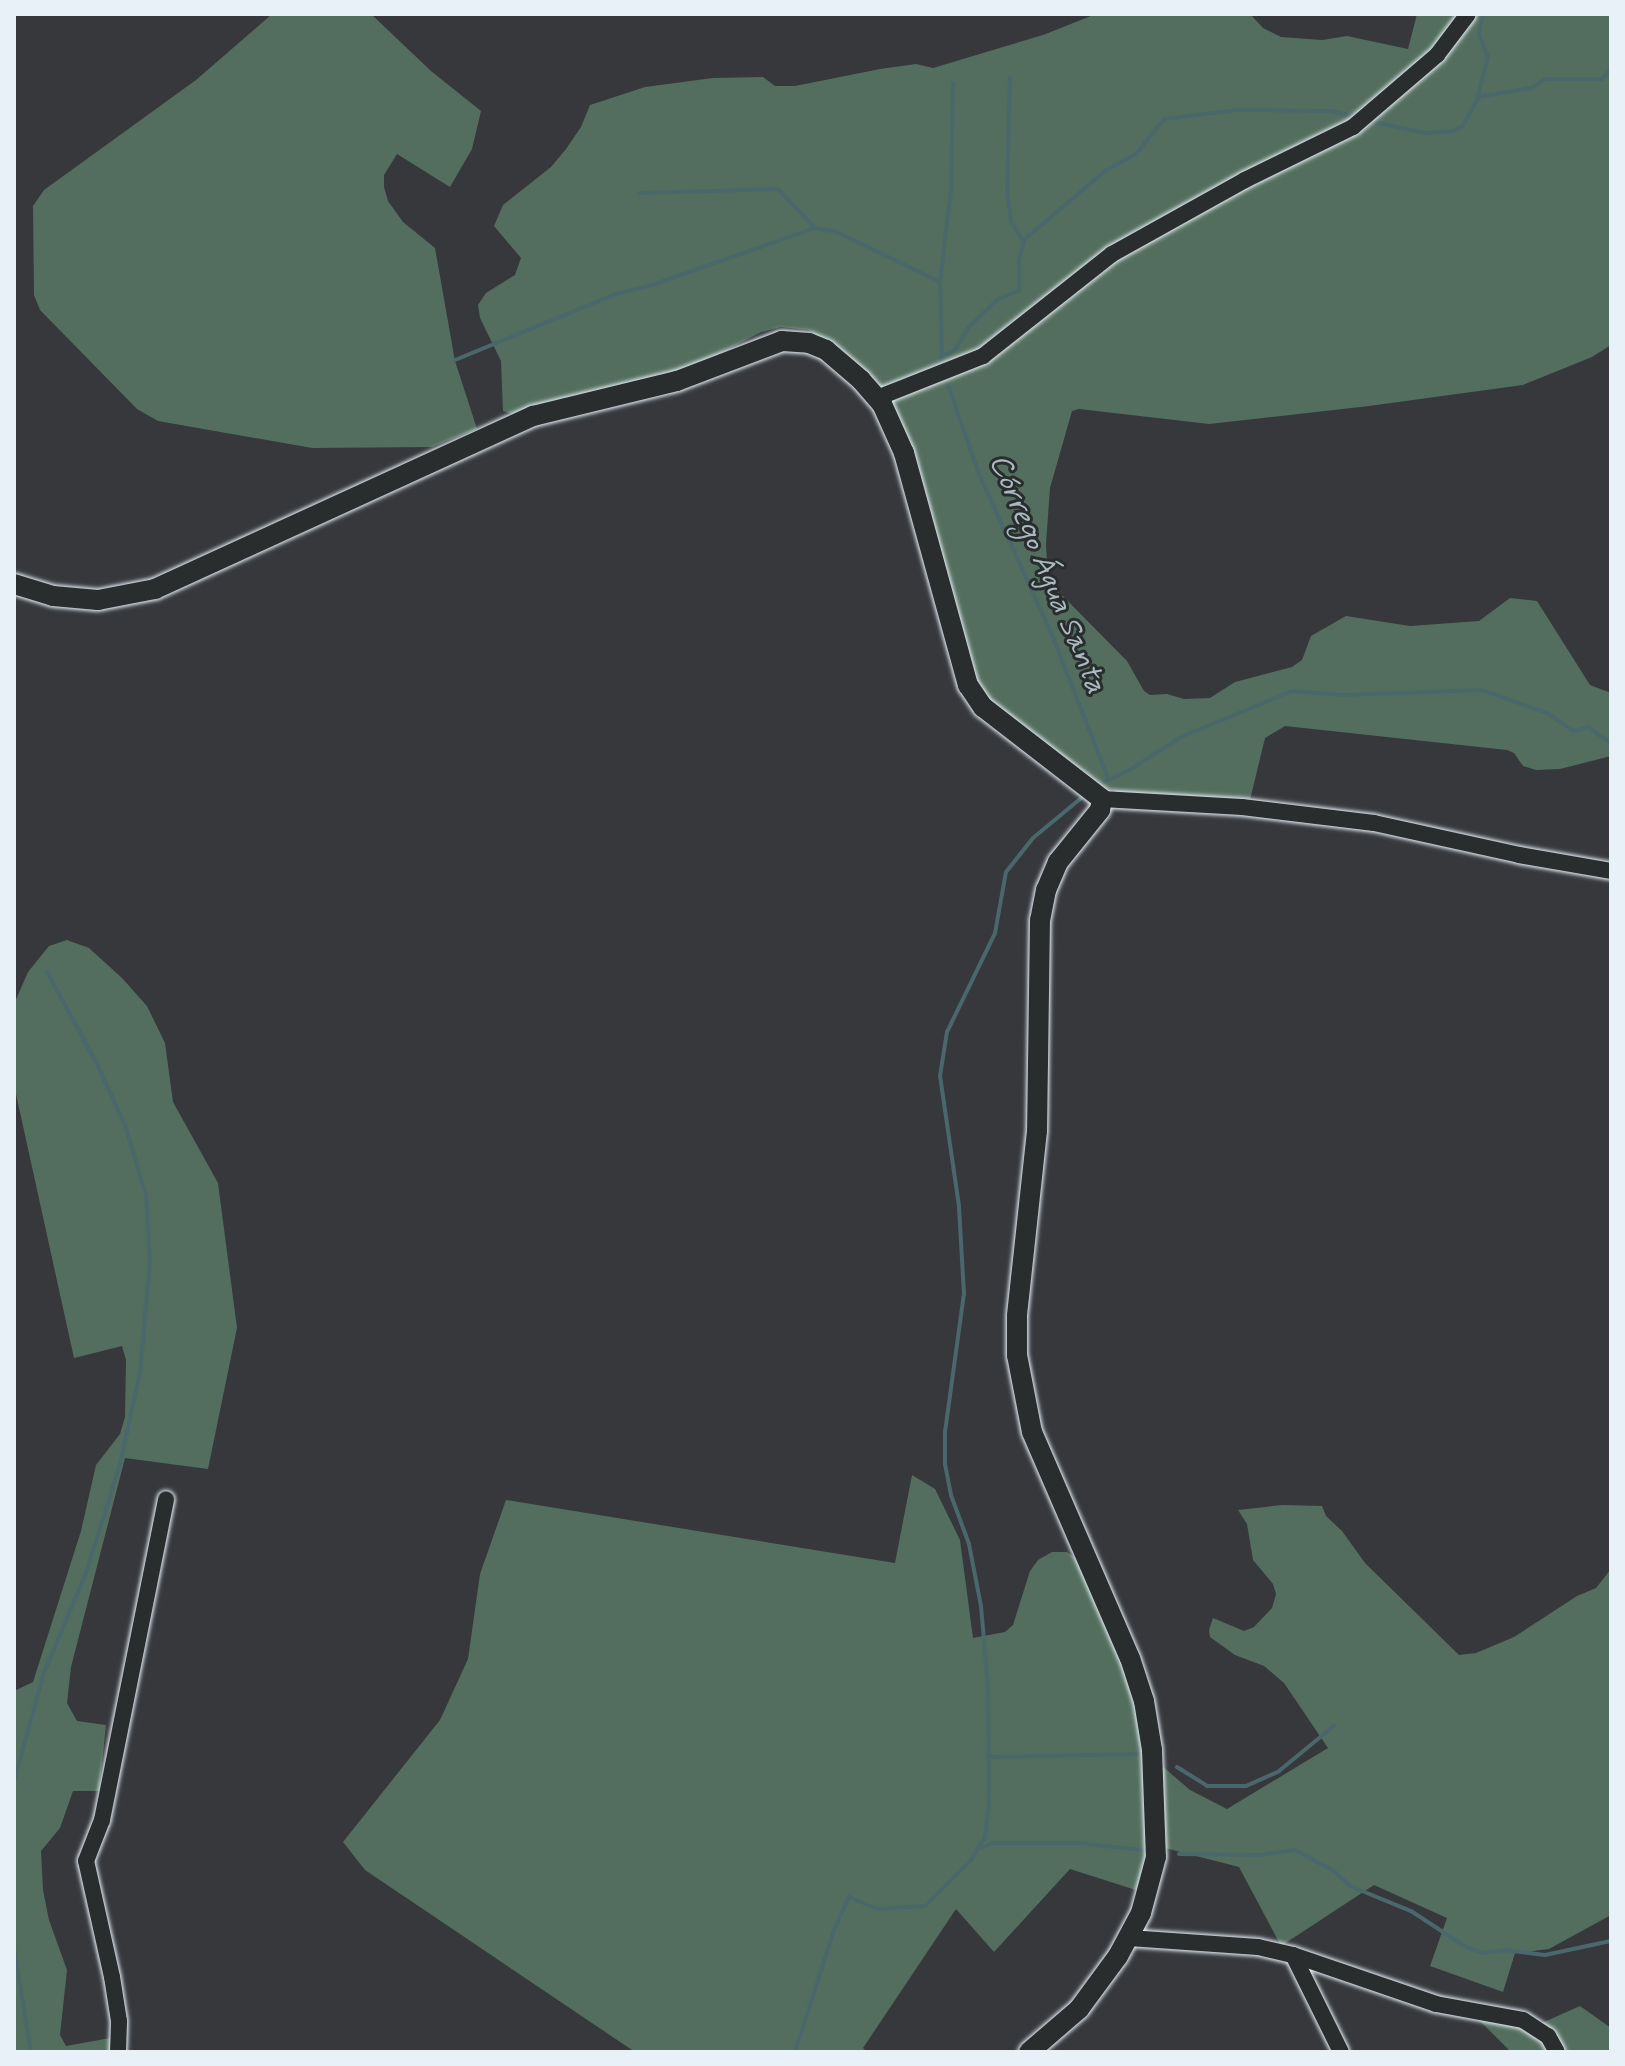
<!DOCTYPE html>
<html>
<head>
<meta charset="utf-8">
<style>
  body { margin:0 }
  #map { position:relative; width:1625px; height:2066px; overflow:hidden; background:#36383c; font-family:Mynerve,sans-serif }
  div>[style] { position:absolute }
  .green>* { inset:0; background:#536e5e }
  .stream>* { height:4px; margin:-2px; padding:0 2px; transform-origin:2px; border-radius:2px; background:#4a686b }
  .roads { filter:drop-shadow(0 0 2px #e8f1f8) drop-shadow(0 0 2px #e8f1f8) }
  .minor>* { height:16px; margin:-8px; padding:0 8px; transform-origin:8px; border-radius:8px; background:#2a2d2e }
  .tertiary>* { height:20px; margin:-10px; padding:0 10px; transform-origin:10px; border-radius:10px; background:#2a2d2e }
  span { translate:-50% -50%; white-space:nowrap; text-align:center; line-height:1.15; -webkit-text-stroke:6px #2a2d2e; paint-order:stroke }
  .water-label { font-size:30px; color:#a9bac0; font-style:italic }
  .frame { position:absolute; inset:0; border:16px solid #e8f1f8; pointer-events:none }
</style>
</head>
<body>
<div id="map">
  <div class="green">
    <div style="clip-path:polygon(272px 14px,371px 14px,431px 71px,481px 111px,472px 149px,450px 187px,397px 154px,384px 175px,384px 187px,388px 201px,403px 222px,435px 248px,455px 361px,477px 429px,432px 447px,312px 448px,158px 421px,137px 409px,40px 310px,34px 295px,33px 206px,44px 190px,196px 80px)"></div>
    <div style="clip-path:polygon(1096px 14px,1250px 14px,1263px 28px,1281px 37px,1322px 40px,1347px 36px,1408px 49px,1417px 14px,1611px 14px,1611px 345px,1592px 357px,1523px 385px,1369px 406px,1209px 424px,1079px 409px,1072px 411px,1050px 488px,1046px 544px,1048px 581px,1127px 661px,1144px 691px,1150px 695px,1167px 694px,1184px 699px,1210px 698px,1235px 682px,1292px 667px,1302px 660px,1311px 636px,1346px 616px,1410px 626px,1479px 621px,1510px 598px,1537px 601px,1590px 685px,1611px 693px,1611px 756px,1560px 769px,1536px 770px,1523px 766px,1514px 753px,1507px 750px,1285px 726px,1265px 738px,1249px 804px,1116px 797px,1115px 790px,1099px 788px,982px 695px,969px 675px,896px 415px,878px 383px,830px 343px,808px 330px,781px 327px,761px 332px,692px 368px,515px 415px,503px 411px,501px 361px,480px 318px,478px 305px,486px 293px,515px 275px,521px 258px,494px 226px,503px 205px,551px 167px,566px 149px,581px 127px,590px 105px,645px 87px,713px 78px,763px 77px,775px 86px,795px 86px,880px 69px,916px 64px,933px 68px,1043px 35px)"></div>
    <div style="clip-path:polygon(67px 940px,89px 948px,122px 978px,147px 1006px,165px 1043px,173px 1102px,218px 1183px,237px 1328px,208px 1469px,125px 1458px,71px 1667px,67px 1703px,77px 1721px,106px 1725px,99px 1791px,73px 1791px,60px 1828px,41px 1851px,43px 1890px,49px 1920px,67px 1970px,60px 2035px,66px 2046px,127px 2035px,124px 2052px,14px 2052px,14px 1691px,33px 1682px,81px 1531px,96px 1465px,120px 1434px,125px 1417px,126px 1360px,122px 1346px,74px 1358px,14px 1085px,14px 1004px,28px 972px,49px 946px)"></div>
    <div style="clip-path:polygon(912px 1475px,935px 1489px,960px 1540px,973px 1638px,1005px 1632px,1013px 1625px,1030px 1571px,1038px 1560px,1052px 1552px,1067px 1552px,1083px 1563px,1143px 1714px,1148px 1864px,1142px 1892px,1070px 1869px,994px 1952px,956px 1909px,863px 2048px,867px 2052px,635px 2052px,365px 1870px,343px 1842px,440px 1720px,468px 1659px,480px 1574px,506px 1500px,895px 1563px)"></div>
    <div style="clip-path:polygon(1282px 1505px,1322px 1506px,1326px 1516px,1342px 1531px,1365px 1563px,1459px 1655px,1476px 1653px,1514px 1637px,1577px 1596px,1596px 1588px,1611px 1569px,1611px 1915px,1549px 1949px,1515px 1953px,1503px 1992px,1430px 1966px,1447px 1918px,1374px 1885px,1281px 1946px,1239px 1867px,1165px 1848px,1161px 1765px,1190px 1790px,1227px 1809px,1328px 1748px,1284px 1683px,1264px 1666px,1235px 1655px,1210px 1637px,1209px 1630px,1213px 1618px,1244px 1631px,1254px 1627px,1272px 1608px,1276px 1594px,1273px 1584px,1253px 1560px,1247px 1524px,1238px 1510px)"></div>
    <div style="clip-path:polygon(1580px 2006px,1611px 2028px,1611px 2052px,1511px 2052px,1477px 2018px,1533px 2027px)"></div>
  </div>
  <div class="stream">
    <div style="left:1010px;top:78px;width:113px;rotate:91.5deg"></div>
    <div style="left:1007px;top:191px;width:30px;rotate:82deg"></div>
    <div style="left:1011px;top:221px;width:23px;rotate:59deg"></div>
    <div style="left:1477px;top:97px;width:56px;rotate:-9.3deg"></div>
    <div style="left:1532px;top:88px;width:16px;rotate:-35deg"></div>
    <div style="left:1545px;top:79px;width:57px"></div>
    <div style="left:1602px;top:79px;width:13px;rotate:-48deg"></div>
    <div style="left:1368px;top:121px;width:59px;rotate:11.7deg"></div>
    <div style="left:1426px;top:133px;width:27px;rotate:-4deg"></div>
    <div style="left:1453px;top:131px;width:11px;rotate:-27deg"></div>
    <div style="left:1463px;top:126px;width:30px;rotate:-62deg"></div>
    <div style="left:1477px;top:100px;width:44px;rotate:-75.7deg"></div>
    <div style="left:1488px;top:57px;width:24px;rotate:-112deg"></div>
    <div style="left:1479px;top:35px;width:21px;rotate:-82deg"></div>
    <div style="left:639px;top:193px;width:139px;rotate:-1.6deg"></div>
    <div style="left:778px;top:189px;width:54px;rotate:46.5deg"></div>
    <div style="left:815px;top:228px;width:22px;rotate:10deg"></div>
    <div style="left:837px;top:232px;width:114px;rotate:25.9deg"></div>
    <div style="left:941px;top:357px;width:16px;rotate:-27deg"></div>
    <div style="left:955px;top:350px;width:27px;rotate:-59deg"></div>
    <div style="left:969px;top:327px;width:39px;rotate:-44deg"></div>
    <div style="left:997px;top:300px;width:24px;rotate:-24deg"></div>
    <div style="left:1019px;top:290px;width:30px;rotate:-90deg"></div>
    <div style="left:1019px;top:260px;width:22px;rotate:-74deg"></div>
    <div style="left:1025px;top:239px;width:105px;rotate:-40.4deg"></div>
    <div style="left:1105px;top:171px;width:35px;rotate:-29deg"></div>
    <div style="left:1136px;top:154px;width:45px;rotate:-51.3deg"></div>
    <div style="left:1164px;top:119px;width:74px;rotate:-7deg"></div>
    <div style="left:1237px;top:110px;width:95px;rotate:0.6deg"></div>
    <div style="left:1332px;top:111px;width:25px;rotate:14deg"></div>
    <div style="left:455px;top:360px;width:174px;rotate:-22.3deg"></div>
    <div style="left:616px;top:294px;width:37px;rotate:-14deg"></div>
    <div style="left:652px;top:285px;width:173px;rotate:-19.3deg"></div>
    <div style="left:942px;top:364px;width:82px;rotate:-91.4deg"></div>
    <div style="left:940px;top:282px;width:93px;rotate:-83.2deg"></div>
    <div style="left:951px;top:190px;width:107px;rotate:-88.9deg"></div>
    <div style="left:948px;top:385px;width:94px;rotate:70.8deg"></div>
    <div style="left:979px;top:474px;width:177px;rotate:65.6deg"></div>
    <div style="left:1052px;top:635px;width:154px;rotate:68.6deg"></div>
    <div style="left:1102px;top:783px;width:29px;rotate:-25deg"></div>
    <div style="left:1128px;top:771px;width:63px;rotate:-32.7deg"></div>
    <div style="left:1181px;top:737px;width:120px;rotate:-22.5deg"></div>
    <div style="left:1292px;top:691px;width:51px;rotate:4.5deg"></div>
    <div style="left:1343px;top:695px;width:139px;rotate:-2.1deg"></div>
    <div style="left:1482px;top:690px;width:69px;rotate:19.5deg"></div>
    <div style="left:1547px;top:713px;width:32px;rotate:34deg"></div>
    <div style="left:1574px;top:731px;width:15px;rotate:-16deg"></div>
    <div style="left:1588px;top:727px;width:28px;rotate:35deg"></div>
    <div style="left:988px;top:1757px;width:154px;rotate:-1.1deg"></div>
    <div style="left:1177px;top:1767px;width:36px;rotate:32deg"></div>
    <div style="left:1207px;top:1786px;width:39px"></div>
    <div style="left:1246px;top:1786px;width:36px;rotate:-24deg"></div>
    <div style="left:1279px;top:1771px;width:72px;rotate:-39.4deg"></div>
    <div style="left:14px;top:1781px;width:112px;rotate:-74.5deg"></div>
    <div style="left:44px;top:1673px;width:112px;rotate:-67.3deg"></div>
    <div style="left:87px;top:1570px;width:111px;rotate:-72.7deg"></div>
    <div style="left:120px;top:1464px;width:94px;rotate:-77.7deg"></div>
    <div style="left:140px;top:1372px;width:110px;rotate:-84.8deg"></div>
    <div style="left:150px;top:1262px;width:67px;rotate:-93.4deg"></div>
    <div style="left:146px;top:1195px;width:73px;rotate:-106.7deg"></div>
    <div style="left:125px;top:1125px;width:67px;rotate:-114.7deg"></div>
    <div style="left:97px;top:1064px;width:105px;rotate:-118.5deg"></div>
    <div style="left:981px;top:1848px;width:13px;rotate:-23deg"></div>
    <div style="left:993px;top:1843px;width:86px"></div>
    <div style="left:1079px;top:1843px;width:72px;rotate:6.3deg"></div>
    <div style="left:1179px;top:1854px;width:80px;rotate:0.7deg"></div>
    <div style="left:1259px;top:1855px;width:36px;rotate:-8deg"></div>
    <div style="left:1295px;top:1850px;width:44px;rotate:28.3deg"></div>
    <div style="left:1334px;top:1871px;width:22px;rotate:43deg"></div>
    <div style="left:1350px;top:1886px;width:66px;rotate:22.3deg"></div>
    <div style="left:1411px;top:1911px;width:66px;rotate:33.2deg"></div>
    <div style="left:1466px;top:1947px;width:18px;rotate:19deg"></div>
    <div style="left:1483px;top:1953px;width:22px;rotate:-8deg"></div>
    <div style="left:1505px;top:1950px;width:40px;rotate:7.1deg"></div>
    <div style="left:1545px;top:1955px;width:67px;rotate:-12deg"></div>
    <div style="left:14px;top:1947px;width:106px;rotate:80.8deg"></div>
    <div style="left:795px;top:2052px;width:128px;rotate:-72.3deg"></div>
    <div style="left:834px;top:1930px;width:36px;rotate:-66deg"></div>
    <div style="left:849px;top:1897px;width:30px;rotate:23deg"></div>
    <div style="left:877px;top:1909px;width:48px;rotate:-3.6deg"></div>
    <div style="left:925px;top:1906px;width:65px;rotate:-45deg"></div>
    <div style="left:971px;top:1860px;width:27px;rotate:-59deg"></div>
    <div style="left:985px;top:1837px;width:32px;rotate:-83deg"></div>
    <div style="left:989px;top:1805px;width:119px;rotate:-90.5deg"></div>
    <div style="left:988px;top:1686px;width:80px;rotate:-95deg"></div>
    <div style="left:981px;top:1606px;width:63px;rotate:-101deg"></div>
    <div style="left:969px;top:1544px;width:52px;rotate:-110.2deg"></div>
    <div style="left:951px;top:1495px;width:31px;rotate:-101deg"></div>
    <div style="left:945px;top:1465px;width:33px;rotate:-90deg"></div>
    <div style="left:945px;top:1432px;width:139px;rotate:-82.2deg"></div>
    <div style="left:964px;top:1294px;width:88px;rotate:-93.3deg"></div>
    <div style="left:959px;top:1206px;width:131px;rotate:-98.3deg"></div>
    <div style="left:940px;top:1076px;width:45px;rotate:-81deg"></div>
    <div style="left:947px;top:1032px;width:110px;rotate:-64.1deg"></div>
    <div style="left:995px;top:933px;width:62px;rotate:-79.8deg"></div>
    <div style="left:1006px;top:872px;width:43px;rotate:-51.5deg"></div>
    <div style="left:1033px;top:838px;width:69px;rotate:-39.7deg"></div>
  </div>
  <div class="roads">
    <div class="minor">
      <div style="left:877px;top:398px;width:114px;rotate:-21.6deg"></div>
      <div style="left:983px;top:356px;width:164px;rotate:-38.3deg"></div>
      <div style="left:1112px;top:254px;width:152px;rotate:-29.1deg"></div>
      <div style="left:1245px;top:180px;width:120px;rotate:-26.1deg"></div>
      <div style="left:1353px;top:127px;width:111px;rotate:-40.6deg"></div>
      <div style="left:1437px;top:55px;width:51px;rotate:-52.9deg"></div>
      <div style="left:1102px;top:799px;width:140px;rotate:3.3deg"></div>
      <div style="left:1242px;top:807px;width:133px;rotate:6.9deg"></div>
      <div style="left:1374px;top:823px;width:148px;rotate:12.4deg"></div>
      <div style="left:1519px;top:855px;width:93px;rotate:9.9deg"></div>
      <div style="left:1129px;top:1938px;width:129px;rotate:4deg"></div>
      <div style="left:1258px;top:1947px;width:36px;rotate:13deg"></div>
      <div style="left:1293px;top:1955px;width:151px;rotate:18.9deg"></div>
      <div style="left:1436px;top:2004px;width:88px;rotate:10.4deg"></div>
      <div style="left:1523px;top:2020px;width:30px;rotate:33deg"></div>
      <div style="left:1548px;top:2036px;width:18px;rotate:61deg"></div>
      <div style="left:1293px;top:1955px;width:108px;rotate:63.7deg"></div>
      <div style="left:118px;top:2052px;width:31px;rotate:-88deg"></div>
      <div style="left:119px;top:2021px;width:45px;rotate:-99deg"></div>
      <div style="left:112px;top:1977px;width:119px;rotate:-102.6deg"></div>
      <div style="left:86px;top:1861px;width:44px;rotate:-68.7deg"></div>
      <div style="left:102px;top:1820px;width:327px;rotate:-78.7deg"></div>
    </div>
    <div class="tertiary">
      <div style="left:14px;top:584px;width:41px;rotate:17.1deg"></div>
      <div style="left:53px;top:596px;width:45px;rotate:5.1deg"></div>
      <div style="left:98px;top:600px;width:58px;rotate:-10.9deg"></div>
      <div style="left:155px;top:589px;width:416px;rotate:-24.6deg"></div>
      <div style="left:533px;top:416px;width:148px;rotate:-13.7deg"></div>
      <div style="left:677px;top:381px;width:112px;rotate:-20.9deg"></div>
      <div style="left:782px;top:341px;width:27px;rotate:4deg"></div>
      <div style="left:809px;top:343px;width:18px;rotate:22deg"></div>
      <div style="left:826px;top:350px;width:46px;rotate:40.6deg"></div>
      <div style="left:861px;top:380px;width:32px;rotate:49deg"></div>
      <div style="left:882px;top:404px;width:54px;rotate:65.8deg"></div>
      <div style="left:904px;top:453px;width:241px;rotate:74.6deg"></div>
      <div style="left:968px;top:685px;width:27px;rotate:56deg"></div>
      <div style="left:983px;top:707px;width:150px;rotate:37.7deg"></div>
      <div style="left:1102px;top:799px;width:11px;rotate:100deg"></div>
      <div style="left:1100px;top:810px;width:67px;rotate:128.9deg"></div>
      <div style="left:1058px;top:862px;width:30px;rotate:113deg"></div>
      <div style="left:1046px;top:890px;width:31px;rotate:101deg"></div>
      <div style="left:1040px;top:920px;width:211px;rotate:90.8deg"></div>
      <div style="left:1037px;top:1131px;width:186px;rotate:96.2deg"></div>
      <div style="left:1017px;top:1316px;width:39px;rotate:90deg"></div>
      <div style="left:1017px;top:1355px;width:78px;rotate:79deg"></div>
      <div style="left:1032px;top:1432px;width:246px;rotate:66.6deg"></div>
      <div style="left:1130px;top:1658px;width:45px;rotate:72deg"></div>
      <div style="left:1144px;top:1701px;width:50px;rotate:80.7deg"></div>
      <div style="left:1152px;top:1750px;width:107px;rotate:87.9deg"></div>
      <div style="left:1156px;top:1857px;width:58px;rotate:105deg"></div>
      <div style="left:1141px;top:1913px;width:49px;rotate:118.1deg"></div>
      <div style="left:1118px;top:1956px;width:66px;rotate:126.3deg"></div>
      <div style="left:1079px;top:2009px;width:66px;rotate:139.3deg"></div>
    </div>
  </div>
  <div class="water-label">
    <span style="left:1047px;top:574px;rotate:67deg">Córrego Água Santa</span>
  </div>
  <div class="frame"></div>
</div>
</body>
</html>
